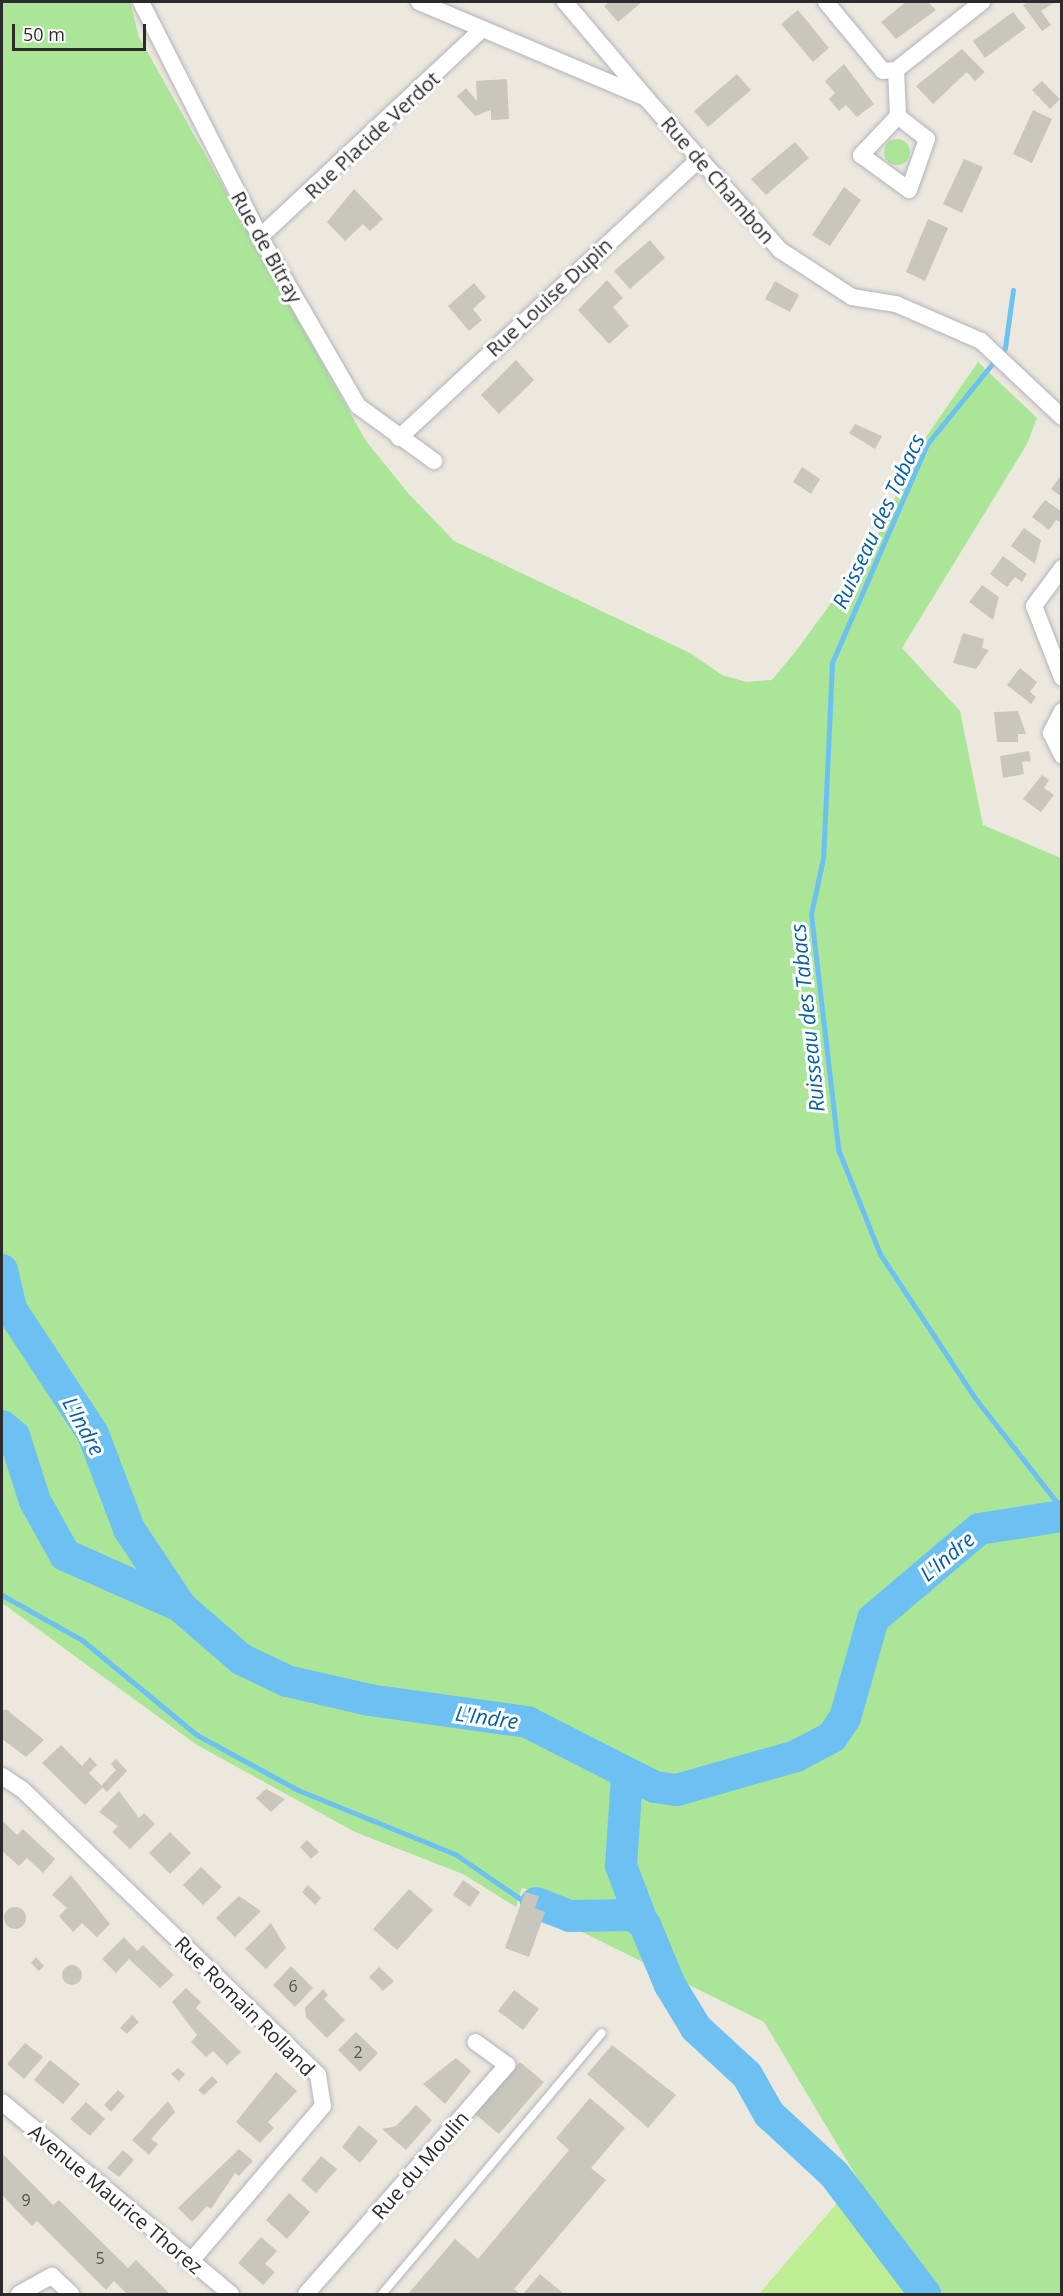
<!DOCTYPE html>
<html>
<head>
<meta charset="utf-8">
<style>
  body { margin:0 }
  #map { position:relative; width:1063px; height:2296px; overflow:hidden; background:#ede8dd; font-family:"Open Sans",sans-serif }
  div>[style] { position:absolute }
  .green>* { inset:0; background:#aae598 }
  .round { border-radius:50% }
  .pitch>* { inset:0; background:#beed93 }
  .stream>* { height:5px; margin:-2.5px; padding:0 2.5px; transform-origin:2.5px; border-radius:2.5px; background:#6dc1f2 }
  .river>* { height:32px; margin:-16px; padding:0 16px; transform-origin:16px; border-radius:16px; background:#6dc1f2 }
  .building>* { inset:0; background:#c9c6bb }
  .roads { filter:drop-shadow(0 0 2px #b1b2bf) drop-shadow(0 0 2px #b1b2bf) }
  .lane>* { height:8px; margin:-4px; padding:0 4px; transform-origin:4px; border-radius:4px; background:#fff }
  .street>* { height:16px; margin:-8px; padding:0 8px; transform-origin:8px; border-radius:8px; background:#fff }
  span { translate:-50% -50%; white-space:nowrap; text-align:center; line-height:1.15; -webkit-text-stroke:6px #fff; paint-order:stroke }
  .number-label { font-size:16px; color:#52524f }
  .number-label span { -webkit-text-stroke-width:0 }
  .street-label { font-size:20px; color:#2b2b2b }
  .water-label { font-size:21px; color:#095da1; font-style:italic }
  .frame { position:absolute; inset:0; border:3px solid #2b2b2b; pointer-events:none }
  .scale { position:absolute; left:12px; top:24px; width:134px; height:27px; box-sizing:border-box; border:3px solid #2b2b2b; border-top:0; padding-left:8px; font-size:18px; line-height:21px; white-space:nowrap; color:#2b2b2b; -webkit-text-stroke:4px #fff; paint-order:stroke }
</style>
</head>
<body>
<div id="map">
  <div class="green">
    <div style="clip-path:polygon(2px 2px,130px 2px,139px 37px,366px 441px,408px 493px,454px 541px,690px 653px,722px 675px,746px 682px,772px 680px,796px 651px,872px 547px,917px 450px,978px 362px,1037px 418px,1027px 444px,902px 648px,960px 711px,983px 825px,1061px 858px,1061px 2294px,943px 2294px,874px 2206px,764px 2022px,580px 1931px,546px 1920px,549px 1911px,539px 1906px,541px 1893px,522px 1888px,516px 1907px,463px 1874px,355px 1832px,197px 1745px,2px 1603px)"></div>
    <div class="round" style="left:884px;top:139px;width:26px;height:26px"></div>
  </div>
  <div class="pitch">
    <div style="clip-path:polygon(837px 2203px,909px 2294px,759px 2294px)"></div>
  </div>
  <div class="stream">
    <div style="left:1013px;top:290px;width:59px;rotate:97.9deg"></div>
    <div style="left:1005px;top:348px;width:124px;rotate:129.1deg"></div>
    <div style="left:927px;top:444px;width:239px;rotate:113.5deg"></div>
    <div style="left:832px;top:663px;width:195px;rotate:92.6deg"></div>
    <div style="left:823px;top:858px;width:57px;rotate:102.1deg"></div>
    <div style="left:811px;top:914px;width:237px;rotate:83.4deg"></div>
    <div style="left:838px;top:1149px;width:113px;rotate:68.2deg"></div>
    <div style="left:880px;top:1254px;width:173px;rotate:56.6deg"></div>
    <div style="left:975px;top:1398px;width:141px;rotate:51.9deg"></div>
    <div style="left:2px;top:1595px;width:92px;rotate:29.4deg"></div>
    <div style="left:82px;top:1640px;width:149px;rotate:39.6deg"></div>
    <div style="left:197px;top:1735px;width:115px;rotate:28.6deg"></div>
    <div style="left:298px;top:1790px;width:170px;rotate:22.2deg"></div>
    <div style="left:455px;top:1854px;width:81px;rotate:34.5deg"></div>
  </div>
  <div class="river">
    <div style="left:2px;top:1270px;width:40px;rotate:77deg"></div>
    <div style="left:11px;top:1309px;width:149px;rotate:56.7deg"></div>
    <div style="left:93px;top:1434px;width:102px;rotate:69.2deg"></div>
    <div style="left:129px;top:1529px;width:94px;rotate:56.3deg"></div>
    <div style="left:181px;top:1607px;width:79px;rotate:40.9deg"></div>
    <div style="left:241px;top:1659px;width:51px;rotate:25.6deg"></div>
    <div style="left:287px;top:1681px;width:84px;rotate:13deg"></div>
    <div style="left:369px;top:1700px;width:160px;rotate:7.9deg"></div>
    <div style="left:527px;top:1722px;width:144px;rotate:26.9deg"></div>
    <div style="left:655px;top:1787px;width:22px;rotate:8deg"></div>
    <div style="left:677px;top:1790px;width:124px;rotate:-15.9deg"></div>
    <div style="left:796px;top:1756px;width:41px;rotate:-27.8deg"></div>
    <div style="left:832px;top:1737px;width:23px;rotate:-56deg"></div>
    <div style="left:845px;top:1718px;width:103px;rotate:-74.2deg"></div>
    <div style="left:873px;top:1619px;width:139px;rotate:-40.3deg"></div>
    <div style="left:979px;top:1529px;width:84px;rotate:-8.9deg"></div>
    <div style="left:2px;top:1426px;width:16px;rotate:40deg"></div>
    <div style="left:14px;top:1436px;width:68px;rotate:72.1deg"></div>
    <div style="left:35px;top:1501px;width:62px;rotate:60.9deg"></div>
    <div style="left:65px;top:1555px;width:126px;rotate:23.9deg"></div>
    <div style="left:627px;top:1777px;width:89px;rotate:93.9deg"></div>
    <div style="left:621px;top:1866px;width:59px;rotate:69.1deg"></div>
    <div style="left:536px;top:1903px;width:36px;rotate:21deg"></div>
    <div style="left:570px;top:1916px;width:63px;rotate:-0.9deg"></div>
    <div style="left:633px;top:1915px;width:16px;rotate:40deg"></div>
    <div style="left:645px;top:1925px;width:65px;rotate:67.4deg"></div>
    <div style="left:670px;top:1985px;width:50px;rotate:58.8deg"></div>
    <div style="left:696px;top:2028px;width:69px;rotate:42.7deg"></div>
    <div style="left:747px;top:2075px;width:45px;rotate:60.6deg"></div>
    <div style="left:769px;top:2114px;width:88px;rotate:42.7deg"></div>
    <div style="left:834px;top:2174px;width:151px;rotate:52.8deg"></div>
  </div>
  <div class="building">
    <div style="clip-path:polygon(610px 2px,642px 2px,618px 22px,604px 6px)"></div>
    <div style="clip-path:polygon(906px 2px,928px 2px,936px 10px,896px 39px,881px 22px)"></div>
    <div style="clip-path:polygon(1028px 2px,1055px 2px,1041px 11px,1051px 25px,1042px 31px,1023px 5px)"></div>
    <div style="clip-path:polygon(798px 10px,829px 48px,813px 62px,781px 24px)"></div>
    <div style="clip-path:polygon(1013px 12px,1026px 28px,985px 58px,973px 41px)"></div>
    <div style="clip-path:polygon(962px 49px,985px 72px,975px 81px,967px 72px,933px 104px,916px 86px)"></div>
    <div style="clip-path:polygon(844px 64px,874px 104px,857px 117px,846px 105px,839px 111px,829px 99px,835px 93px,825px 81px)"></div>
    <div style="clip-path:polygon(737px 74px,751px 90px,708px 127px,694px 111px)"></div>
    <div style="clip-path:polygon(507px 79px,509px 119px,491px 120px,491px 110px,475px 116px,457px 96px,466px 88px,477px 101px,476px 81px)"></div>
    <div style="clip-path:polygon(1042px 81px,1060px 99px,1050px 109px,1032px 90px)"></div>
    <div style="clip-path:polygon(1033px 110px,1052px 119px,1032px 163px,1013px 154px)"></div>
    <div style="clip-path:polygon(795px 142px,809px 158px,766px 195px,751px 179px)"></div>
    <div style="clip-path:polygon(964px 159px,983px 167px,962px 213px,943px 204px)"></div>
    <div style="clip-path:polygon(844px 187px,861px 200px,830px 246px,812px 235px)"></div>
    <div style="clip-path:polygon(354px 189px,383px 219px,370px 231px,363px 224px,345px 241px,327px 222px)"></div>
    <div style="clip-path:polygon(928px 219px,948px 228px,925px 281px,906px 272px)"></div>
    <div style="clip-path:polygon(650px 240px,665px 258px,630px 289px,614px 271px)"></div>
    <div style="clip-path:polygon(607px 280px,623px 298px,613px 307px,629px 326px,609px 344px,578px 310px)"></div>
    <div style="clip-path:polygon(775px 281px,799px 295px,790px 312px,765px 299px)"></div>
    <div style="clip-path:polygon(474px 283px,486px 297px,473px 309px,482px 320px,469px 331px,448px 306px)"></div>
    <div style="clip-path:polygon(516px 360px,534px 380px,499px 414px,481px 395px)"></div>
    <div style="clip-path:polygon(855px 424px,882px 436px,875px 449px,849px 433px)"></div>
    <div style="clip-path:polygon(802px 467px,820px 479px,811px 494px,793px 482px)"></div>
    <div style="clip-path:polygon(1062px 474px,1062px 497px,1051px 489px)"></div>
    <div style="clip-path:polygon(1045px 500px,1062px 512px,1062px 523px,1056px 520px,1049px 530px,1032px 517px)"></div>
    <div style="clip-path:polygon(1024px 528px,1041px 540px,1035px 564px,1011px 546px)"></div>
    <div style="clip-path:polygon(1003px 556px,1027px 574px,1022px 582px,1015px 577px,1007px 587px,990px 574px)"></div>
    <div style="clip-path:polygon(982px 585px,999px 597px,993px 620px,969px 602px)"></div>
    <div style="clip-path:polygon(963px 633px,984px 639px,982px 648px,989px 650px,976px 669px,953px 663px)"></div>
    <div style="clip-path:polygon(1020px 668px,1037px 682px,1030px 692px,1036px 697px,1031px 704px,1007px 685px)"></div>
    <div style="clip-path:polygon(1018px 711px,1026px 734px,1018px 734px,1018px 742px,997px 742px,994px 712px)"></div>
    <div style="clip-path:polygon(1029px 751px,1031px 761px,1022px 762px,1024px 774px,1003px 778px,1000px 756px)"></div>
    <div style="clip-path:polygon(1042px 775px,1049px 780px,1044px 788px,1054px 795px,1041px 812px,1023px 799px)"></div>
    <div style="clip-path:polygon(6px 1709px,44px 1740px,26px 1757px,2px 1739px,2px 1711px)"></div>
    <div style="clip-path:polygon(61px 1745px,82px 1766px,90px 1757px,97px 1765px,89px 1773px,103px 1787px,85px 1805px,42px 1763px)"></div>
    <div style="clip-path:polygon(116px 1759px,127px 1771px,107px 1792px,101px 1786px,116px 1770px,111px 1764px)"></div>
    <div style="clip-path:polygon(266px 1789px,285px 1799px,271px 1812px,256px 1798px)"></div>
    <div style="clip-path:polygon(119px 1791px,139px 1818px,144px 1813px,155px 1824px,130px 1849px,112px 1832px,118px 1826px,99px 1812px)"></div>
    <div style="clip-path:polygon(2px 1820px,17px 1835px,23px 1829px,55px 1859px,43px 1873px,27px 1858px,19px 1866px,2px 1851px)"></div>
    <div style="clip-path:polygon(170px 1832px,191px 1853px,170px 1874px,149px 1853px)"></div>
    <div style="clip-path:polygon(307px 1840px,319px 1852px,311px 1859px,300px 1847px)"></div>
    <div style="clip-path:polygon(201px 1867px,222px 1887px,203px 1905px,183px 1885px)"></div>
    <div style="clip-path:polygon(71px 1875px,110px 1924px,97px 1937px,82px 1923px,73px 1932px,59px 1916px,67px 1908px,52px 1895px)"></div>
    <div style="clip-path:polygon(463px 1880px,480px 1892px,470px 1907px,453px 1895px)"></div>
    <div style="clip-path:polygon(308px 1885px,321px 1898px,315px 1905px,302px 1892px)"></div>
    <div style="clip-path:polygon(409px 1889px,433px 1910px,397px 1950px,373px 1929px)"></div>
    <div style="clip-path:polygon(525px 1892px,539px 1896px,535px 1908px,545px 1912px,529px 1957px,505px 1948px)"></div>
    <div style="clip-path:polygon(239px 1896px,261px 1911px,235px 1937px,216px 1918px)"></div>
    <div class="round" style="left:4px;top:1907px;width:22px;height:22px"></div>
    <div style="clip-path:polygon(271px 1923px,286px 1948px,266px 1969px,245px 1949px)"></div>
    <div style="clip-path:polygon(124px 1937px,137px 1951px,143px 1945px,174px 1975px,160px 1988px,129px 1959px,116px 1973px,102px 1959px)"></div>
    <div style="clip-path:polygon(36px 1957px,44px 1966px,39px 1971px,31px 1963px)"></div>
    <div class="round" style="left:62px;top:1965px;width:20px;height:20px"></div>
    <div style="clip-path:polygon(291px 1966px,313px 1988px,295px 2007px,273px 1985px)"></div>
    <div style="clip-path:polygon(379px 1967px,394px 1981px,383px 1991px,369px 1977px)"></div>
    <div style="clip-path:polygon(186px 1988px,201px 2002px,196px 2008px,241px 2052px,227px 2065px,213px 2051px,206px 2057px,191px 2042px,197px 2035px,172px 2002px)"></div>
    <div style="clip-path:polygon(323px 1989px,328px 1995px,324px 1999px,345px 2020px,327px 2038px,306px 2017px,305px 2008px)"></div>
    <div style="clip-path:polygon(514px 1990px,539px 2009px,523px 2030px,498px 2011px)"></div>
    <div style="clip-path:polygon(132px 2015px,139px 2022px,127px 2034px,120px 2028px)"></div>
    <div style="clip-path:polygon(356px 2032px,378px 2053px,360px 2072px,338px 2050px)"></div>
    <div style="clip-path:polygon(25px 2043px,43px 2057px,24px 2079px,7px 2064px)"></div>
    <div style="clip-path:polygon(612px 2045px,676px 2095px,648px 2128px,587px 2074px)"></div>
    <div style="clip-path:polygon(456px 2058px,471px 2071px,445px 2104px,423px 2084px)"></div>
    <div style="clip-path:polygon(50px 2060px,80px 2084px,63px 2104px,34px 2080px)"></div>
    <div style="clip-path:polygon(520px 2062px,544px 2082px,499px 2134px,475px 2114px)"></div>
    <div style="clip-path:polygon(178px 2068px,185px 2074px,179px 2081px,171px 2074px)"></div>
    <div style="clip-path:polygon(276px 2072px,297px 2091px,268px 2122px,274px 2128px,260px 2143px,236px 2122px)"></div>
    <div style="clip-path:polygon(212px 2076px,218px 2082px,204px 2095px,198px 2090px)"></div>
    <div style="clip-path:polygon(118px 2090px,125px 2096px,111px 2112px,104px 2105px)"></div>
    <div style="clip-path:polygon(590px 2098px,625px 2128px,591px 2168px,606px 2180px,514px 2289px,520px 2294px,408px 2294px,455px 2239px,478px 2259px,569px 2150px,556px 2138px)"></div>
    <div style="clip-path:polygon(168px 2101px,175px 2112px,151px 2139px,158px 2144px,149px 2155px,132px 2140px)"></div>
    <div style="clip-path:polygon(86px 2102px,105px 2119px,90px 2136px,70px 2119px)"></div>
    <div style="clip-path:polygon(416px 2105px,432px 2120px,406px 2150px,382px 2129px,396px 2126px)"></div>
    <div style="clip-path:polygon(359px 2125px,378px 2141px,360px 2163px,342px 2147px)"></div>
    <div style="clip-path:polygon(239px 2149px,253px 2161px,239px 2176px,235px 2173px,211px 2209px,207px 2206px,192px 2222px,178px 2208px)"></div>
    <div style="clip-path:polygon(123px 2150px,134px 2160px,119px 2177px,107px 2168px)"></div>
    <div style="clip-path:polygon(2px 2153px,53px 2205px,59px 2200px,128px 2268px,136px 2260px,170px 2294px,127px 2294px,114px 2281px,106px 2290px,37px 2221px,32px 2226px,2px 2195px)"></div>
    <div style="clip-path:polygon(321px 2156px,337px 2169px,316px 2193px,301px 2180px)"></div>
    <div style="clip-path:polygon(289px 2193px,310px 2212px,287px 2239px,266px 2220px)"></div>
    <div style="clip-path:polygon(261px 2237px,277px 2251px,265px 2264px,275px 2272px,263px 2285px,238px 2263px)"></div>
    <div style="clip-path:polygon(540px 2274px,564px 2294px,523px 2294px)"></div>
  </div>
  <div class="roads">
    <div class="lane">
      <div style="left:382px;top:2294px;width:341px;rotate:-49.9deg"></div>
    </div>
    <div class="street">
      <div style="left:141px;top:2px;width:263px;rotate:63.1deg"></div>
      <div style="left:260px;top:237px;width:195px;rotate:59.9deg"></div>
      <div style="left:358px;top:406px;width:94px;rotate:35.9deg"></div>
      <div style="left:419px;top:2px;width:246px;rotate:22.9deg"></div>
      <div style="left:646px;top:98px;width:203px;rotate:48.6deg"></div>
      <div style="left:780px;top:250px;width:86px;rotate:33.1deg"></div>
      <div style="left:852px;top:297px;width:45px;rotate:9deg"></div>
      <div style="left:896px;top:304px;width:93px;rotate:23.5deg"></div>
      <div style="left:981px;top:341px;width:111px;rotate:43.2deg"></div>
      <div style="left:565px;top:2px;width:126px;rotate:49.8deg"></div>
      <div style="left:826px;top:2px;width:89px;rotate:50.4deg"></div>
      <div style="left:883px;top:71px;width:13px;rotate:-4deg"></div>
      <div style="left:896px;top:70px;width:110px;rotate:-38.3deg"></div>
      <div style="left:896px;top:70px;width:46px;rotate:87.5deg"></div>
      <div style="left:898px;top:116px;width:54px;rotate:133.5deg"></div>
      <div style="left:861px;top:155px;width:59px;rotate:36.1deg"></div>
      <div style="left:909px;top:190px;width:54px;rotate:-70.6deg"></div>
      <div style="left:927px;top:139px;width:37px;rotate:-142deg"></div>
      <div style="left:260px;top:237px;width:303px;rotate:-43.1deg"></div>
      <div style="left:399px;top:438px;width:411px;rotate:-42.9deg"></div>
      <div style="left:1062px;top:568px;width:47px;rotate:126.4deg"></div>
      <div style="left:1034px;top:606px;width:77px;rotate:68.7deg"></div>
      <div style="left:1062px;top:711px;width:25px;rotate:117deg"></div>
      <div style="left:1051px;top:733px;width:25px;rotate:64deg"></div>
      <div style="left:2px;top:1776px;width:25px;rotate:34deg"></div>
      <div style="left:23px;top:1790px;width:410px;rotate:44deg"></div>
      <div style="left:318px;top:2075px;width:31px;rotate:81deg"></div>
      <div style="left:323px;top:2106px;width:205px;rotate:130.4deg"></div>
      <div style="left:2px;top:2102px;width:299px;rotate:40deg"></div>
      <div style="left:19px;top:2294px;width:38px;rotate:-29deg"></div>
      <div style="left:52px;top:2276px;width:26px;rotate:43deg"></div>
      <div style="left:306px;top:2294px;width:305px;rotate:-48.7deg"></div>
      <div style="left:507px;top:2065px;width:39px;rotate:-144deg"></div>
    </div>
  </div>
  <div class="number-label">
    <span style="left:293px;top:1986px">6</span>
    <span style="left:358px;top:2052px">2</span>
    <span style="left:26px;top:2200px">9</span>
    <span style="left:100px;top:2258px">5</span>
  </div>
  <div class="street-label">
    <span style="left:372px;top:135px;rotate:-43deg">Rue Placide Verdot</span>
    <span style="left:718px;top:180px;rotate:49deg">Rue de Chambon</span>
    <span style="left:267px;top:247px;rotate:61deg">Rue de Bitray</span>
    <span style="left:549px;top:297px;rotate:-43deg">Rue Louise Dupin</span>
    <span style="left:245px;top:2006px;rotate:45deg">Rue Romain Rolland</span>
    <span style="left:420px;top:2165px;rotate:-49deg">Rue du Moulin</span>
    <span style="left:116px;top:2199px;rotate:40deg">Avenue Maurice Thorez</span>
  </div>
  <div class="water-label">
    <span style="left:878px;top:521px;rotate:-65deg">Ruisseau des Tabacs</span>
    <span style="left:807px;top:1018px;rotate:-96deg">Ruisseau des Tabacs</span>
    <span style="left:84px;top:1426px;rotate:61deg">L'Indre</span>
    <span style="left:947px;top:1556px;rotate:-40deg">L'Indre</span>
    <span style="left:487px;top:1717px;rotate:8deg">L'Indre</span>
  </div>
  <div class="frame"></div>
  <div class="scale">50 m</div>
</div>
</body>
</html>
